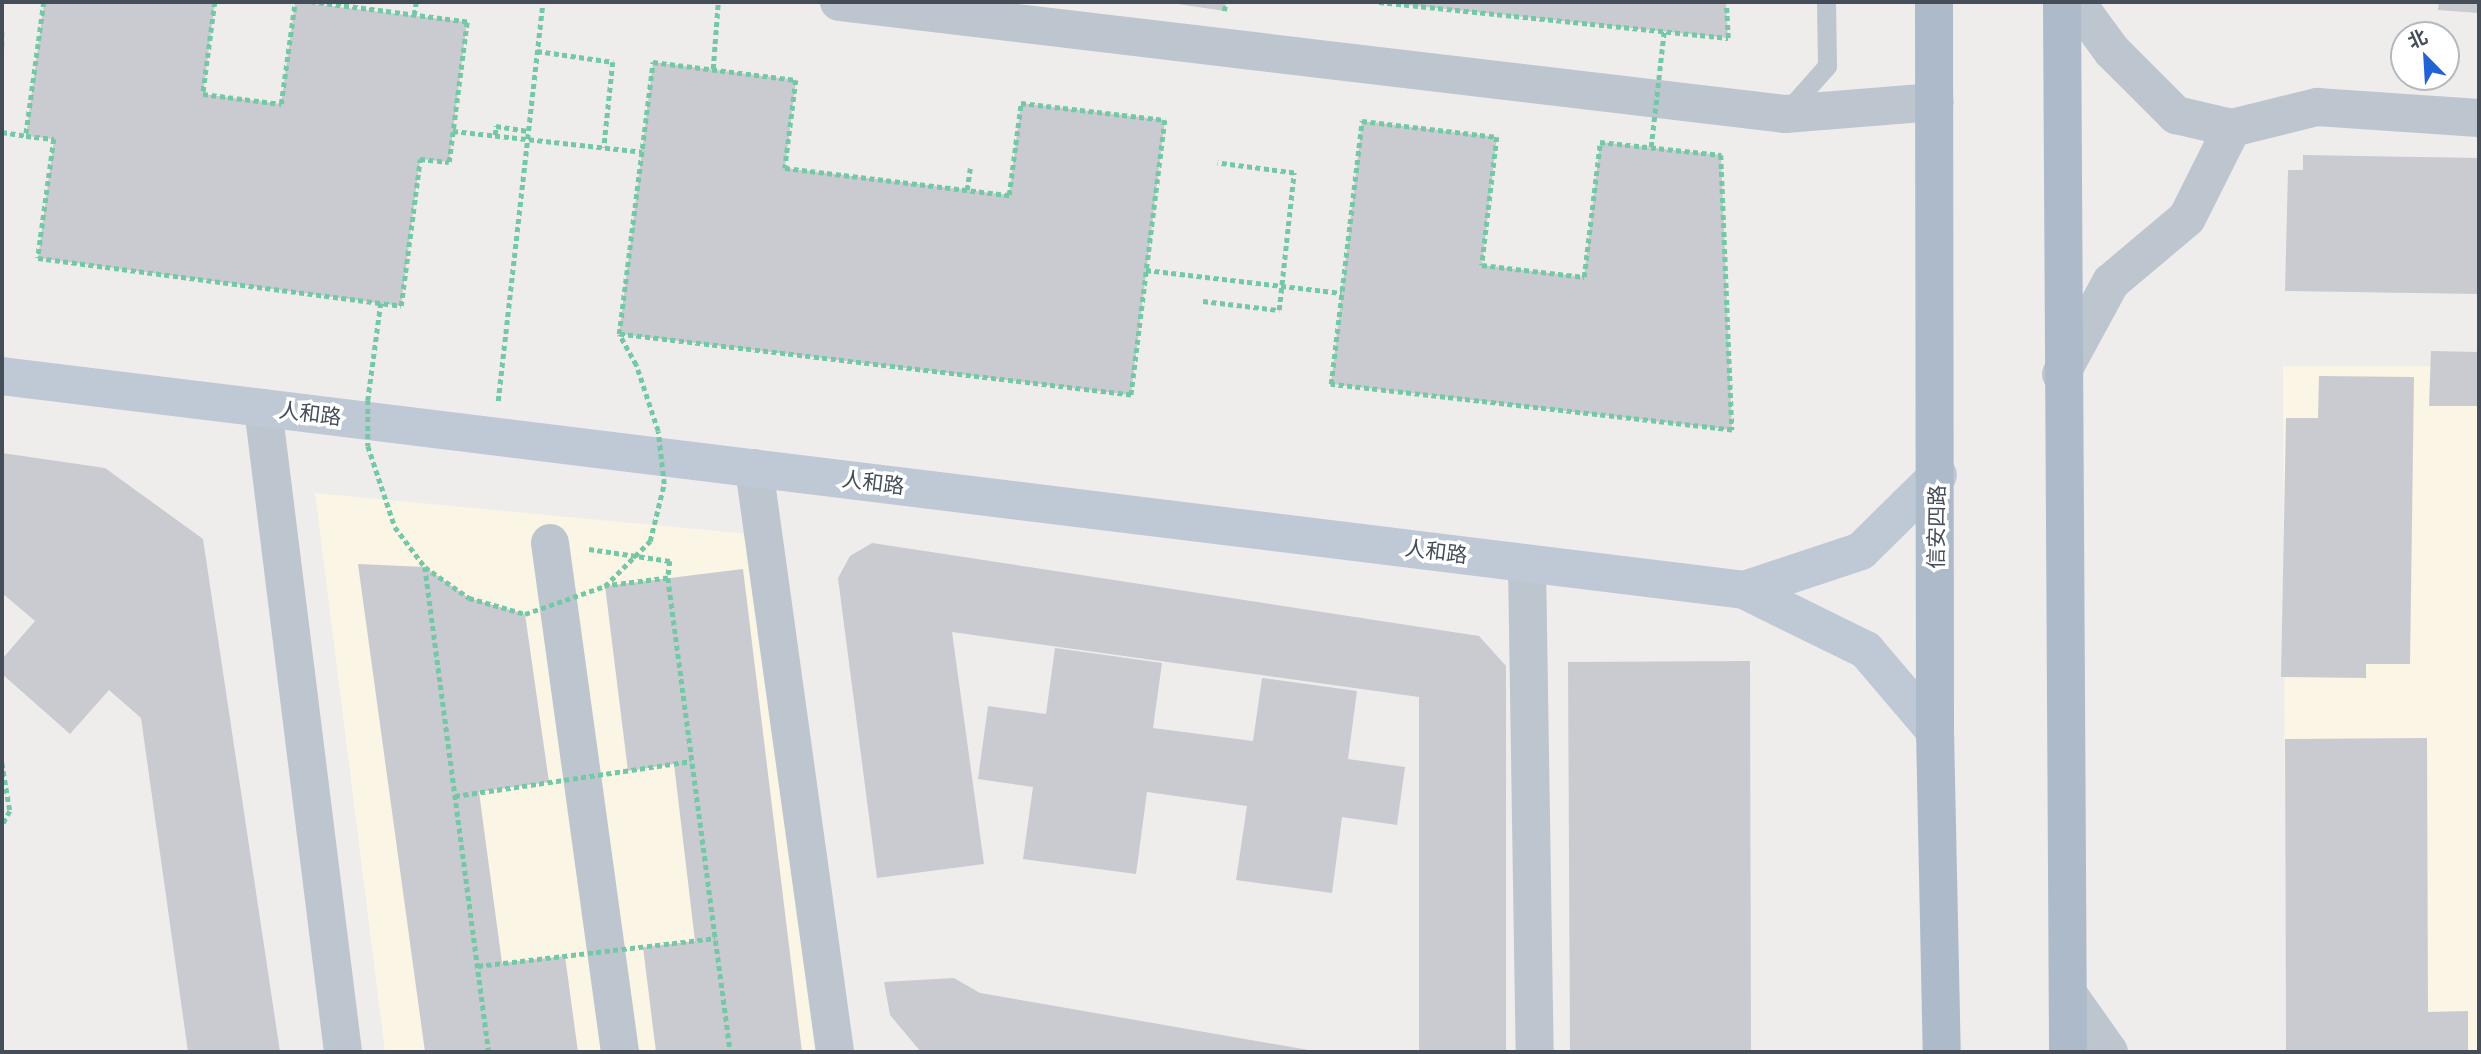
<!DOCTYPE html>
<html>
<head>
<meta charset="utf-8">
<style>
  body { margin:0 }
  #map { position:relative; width:2481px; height:1054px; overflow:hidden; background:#efecec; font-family:"DejaVu Sans","Noto Sans SC",sans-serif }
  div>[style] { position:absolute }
  .commercial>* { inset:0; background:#faf5e5 }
  .building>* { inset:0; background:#c9cbd1 }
  .path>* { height:4.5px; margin-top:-2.25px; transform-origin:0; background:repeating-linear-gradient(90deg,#75c8a5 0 5px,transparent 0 8.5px) }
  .lane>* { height:19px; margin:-9.5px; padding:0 9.5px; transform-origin:9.5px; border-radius:9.5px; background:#bdc5ce }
  .street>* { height:38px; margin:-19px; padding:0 19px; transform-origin:19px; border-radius:19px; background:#bdc5ce }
  .secondary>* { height:38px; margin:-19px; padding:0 19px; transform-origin:19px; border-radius:19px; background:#bfc8d5 }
  .primary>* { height:38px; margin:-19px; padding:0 19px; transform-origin:19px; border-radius:19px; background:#adbaca }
  .path-bridge>* { height:4.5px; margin-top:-2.25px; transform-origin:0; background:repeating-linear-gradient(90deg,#75c8a5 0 5px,transparent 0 8.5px) }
  span { translate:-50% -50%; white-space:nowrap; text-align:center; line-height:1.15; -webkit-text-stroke:7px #fff; paint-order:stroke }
  .street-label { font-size:21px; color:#454e58 }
  .frame { position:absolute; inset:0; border:4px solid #454e58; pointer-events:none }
  .north { position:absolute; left:2390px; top:21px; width:70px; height:70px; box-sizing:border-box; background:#fff; border:2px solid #b5b8bc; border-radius:50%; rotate:336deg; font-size:19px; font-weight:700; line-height:28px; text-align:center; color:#454e58 }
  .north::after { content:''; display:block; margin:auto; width:24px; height:32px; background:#2163d4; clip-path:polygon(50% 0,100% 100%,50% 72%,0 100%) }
</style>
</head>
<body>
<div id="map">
  <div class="commercial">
    <div style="clip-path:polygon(2283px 366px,2479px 366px,2479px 1052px,2286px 1052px)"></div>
    <div style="clip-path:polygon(315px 493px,749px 534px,815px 1052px,385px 1052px)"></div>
  </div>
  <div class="building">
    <div style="clip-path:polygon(44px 2px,215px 2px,203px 94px,281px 104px,295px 2px,467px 22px,449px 162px,420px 159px,401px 306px,38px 258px,54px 139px,26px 136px)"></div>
    <div style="clip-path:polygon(1164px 2px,1226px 2px,1225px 11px)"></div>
    <div style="clip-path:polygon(1726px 2px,1728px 38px,1397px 4px,1397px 2px)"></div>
    <div style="clip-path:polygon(2439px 2px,2479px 2px,2479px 13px,2438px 10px)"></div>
    <div style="clip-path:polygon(653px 62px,796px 80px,785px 168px,1009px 195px,1021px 103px,1165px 120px,1131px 395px,619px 334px)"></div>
    <div style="clip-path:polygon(1362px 121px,1497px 137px,1482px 265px,1584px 277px,1600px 142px,1721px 155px,1732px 430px,1331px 384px)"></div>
    <div style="clip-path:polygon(2303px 155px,2479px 158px,2479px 294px,2285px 291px,2288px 170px,2303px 170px)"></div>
    <div style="clip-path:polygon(2431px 351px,2479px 352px,2479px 406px,2429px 406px)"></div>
    <div style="clip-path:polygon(2319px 376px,2414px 377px,2410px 664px,2366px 664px,2366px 678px,2281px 677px,2286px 418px,2318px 418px)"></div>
    <div style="clip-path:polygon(2px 453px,105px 468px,203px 539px,280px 1052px,188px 1052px,141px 718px,109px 690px,70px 734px,2px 674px,2px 659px,35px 621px,2px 593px)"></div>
    <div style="clip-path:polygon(872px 543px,1479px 636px,1506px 666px,1506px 1052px,1419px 1052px,1419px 697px,952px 632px,984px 864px,877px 878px,838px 578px,850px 556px)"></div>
    <div style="clip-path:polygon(358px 564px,425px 567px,469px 598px,525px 614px,549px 782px,479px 792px,502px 963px,565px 956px,578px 1052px,425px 1052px)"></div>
    <div style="clip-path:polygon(743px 569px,802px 1052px,656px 1052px,643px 947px,695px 941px,674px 764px,628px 771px,605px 586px)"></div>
    <div style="clip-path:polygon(1055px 648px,1162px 663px,1153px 728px,1253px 741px,1262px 678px,1357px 691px,1348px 759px,1405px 767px,1397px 825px,1342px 817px,1332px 893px,1236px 880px,1247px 806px,1147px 792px,1136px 874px,1023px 859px,1033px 787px,978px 779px,988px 706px,1046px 714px)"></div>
    <div style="clip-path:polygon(1750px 661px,1751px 1052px,1570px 1052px,1568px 662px)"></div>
    <div style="clip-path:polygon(2427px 738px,2428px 1012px,2468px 1011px,2468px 1052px,2286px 1052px,2285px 739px)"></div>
    <div style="clip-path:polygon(954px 978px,980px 993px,1320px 1052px,921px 1052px,890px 1015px,884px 982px)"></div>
  </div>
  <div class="path">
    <div style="left:44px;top:2px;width:135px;rotate:97.7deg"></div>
    <div style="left:26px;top:136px;width:28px;rotate:6deg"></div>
    <div style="left:54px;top:139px;width:120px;rotate:97.7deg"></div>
    <div style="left:38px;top:258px;width:366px;rotate:7.5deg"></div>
    <div style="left:401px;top:306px;width:148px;rotate:-82.6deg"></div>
    <div style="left:420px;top:159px;width:29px;rotate:6deg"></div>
    <div style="left:449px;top:162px;width:141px;rotate:-82.7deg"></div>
    <div style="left:467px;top:22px;width:156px;rotate:-172.6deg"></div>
    <div style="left:215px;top:2px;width:93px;rotate:97.4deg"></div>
    <div style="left:203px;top:94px;width:79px;rotate:7.3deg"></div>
    <div style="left:281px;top:104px;width:103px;rotate:-82.2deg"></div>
    <div style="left:1379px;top:2px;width:351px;rotate:5.9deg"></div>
    <div style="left:1728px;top:38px;width:36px;rotate:-93deg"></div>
    <div style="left:1224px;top:11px;width:9px;rotate:-77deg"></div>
    <div style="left:414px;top:15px;width:13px;rotate:-81deg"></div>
    <div style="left:2px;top:32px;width:17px;rotate:90deg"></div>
    <div style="left:537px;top:51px;width:77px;rotate:8.2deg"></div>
    <div style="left:613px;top:62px;width:86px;rotate:96deg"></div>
    <div style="left:653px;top:62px;width:144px;rotate:7.2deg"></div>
    <div style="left:796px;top:80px;width:89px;rotate:97.1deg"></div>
    <div style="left:785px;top:168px;width:226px;rotate:6.9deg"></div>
    <div style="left:1009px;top:195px;width:93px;rotate:-82.6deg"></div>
    <div style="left:1021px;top:103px;width:145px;rotate:6.7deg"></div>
    <div style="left:1165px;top:120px;width:277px;rotate:97deg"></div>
    <div style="left:1131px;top:395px;width:516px;rotate:-173.21deg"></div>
    <div style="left:619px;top:334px;width:274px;rotate:-82.9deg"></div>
    <div style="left:713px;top:69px;width:67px;rotate:-85.7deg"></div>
    <div style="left:1362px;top:121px;width:136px;rotate:6.8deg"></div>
    <div style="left:1497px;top:137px;width:129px;rotate:96.7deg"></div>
    <div style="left:1482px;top:265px;width:103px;rotate:6.7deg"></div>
    <div style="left:1584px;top:277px;width:136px;rotate:-83.2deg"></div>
    <div style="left:1600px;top:142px;width:122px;rotate:6.1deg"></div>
    <div style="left:1721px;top:155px;width:275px;rotate:87.7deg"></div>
    <div style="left:1732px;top:430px;width:404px;rotate:-173.5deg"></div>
    <div style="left:1331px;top:384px;width:265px;rotate:-83.3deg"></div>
    <div style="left:2px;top:132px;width:24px;rotate:9deg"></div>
    <div style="left:495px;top:135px;width:9px;rotate:-84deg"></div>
    <div style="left:496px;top:126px;width:32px;rotate:9deg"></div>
    <div style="left:967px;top:190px;width:22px;rotate:-82deg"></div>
    <div style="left:1146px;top:270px;width:197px;rotate:6.7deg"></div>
    <div style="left:1203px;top:301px;width:77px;rotate:6.8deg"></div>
    <div style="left:1279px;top:310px;width:138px;rotate:-83.8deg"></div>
    <div style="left:1294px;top:173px;width:77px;rotate:-172.5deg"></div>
    <div style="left:498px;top:401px;width:402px;rotate:-83.6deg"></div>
    <div style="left:589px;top:549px;width:82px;rotate:8.4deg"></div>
    <div style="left:670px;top:561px;width:17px;rotate:97deg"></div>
    <div style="left:668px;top:578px;width:64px;rotate:172.8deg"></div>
    <div style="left:425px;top:567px;width:489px;rotate:82.5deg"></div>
    <div style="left:2px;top:763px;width:49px;rotate:80.5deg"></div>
    <div style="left:10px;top:811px;width:17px;rotate:118deg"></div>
  </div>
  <div class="lane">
    <div style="left:1787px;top:111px;width:60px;rotate:-48.4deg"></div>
    <div style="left:1827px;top:66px;width:64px;rotate:-90.9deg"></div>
  </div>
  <div class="street">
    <div style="left:839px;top:2px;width:953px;rotate:6.75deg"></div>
    <div style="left:1785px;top:114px;width:150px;rotate:-4.6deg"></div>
    <div style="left:2076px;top:2px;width:61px;rotate:53.7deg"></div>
    <div style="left:2112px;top:51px;width:91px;rotate:45deg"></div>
    <div style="left:2176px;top:115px;width:57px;rotate:13.1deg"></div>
    <div style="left:2232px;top:128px;width:88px;rotate:-13.9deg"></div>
    <div style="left:2317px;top:107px;width:162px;rotate:3.9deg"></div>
    <div style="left:2061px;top:374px;width:105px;rotate:-61.5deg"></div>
    <div style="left:2111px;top:282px;width:99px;rotate:-40.1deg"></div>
    <div style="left:2187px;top:218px;width:101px;rotate:-63.4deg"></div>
    <div style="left:263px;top:408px;width:649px;rotate:82.92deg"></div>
    <div style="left:754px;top:468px;width:590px;rotate:82.1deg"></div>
    <div style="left:550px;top:543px;width:514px;rotate:82.17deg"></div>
    <div style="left:1527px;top:564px;width:488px;rotate:89.1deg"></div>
    <div style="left:2068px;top:994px;width:71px;rotate:54.7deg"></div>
  </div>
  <div class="secondary">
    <div style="left:2px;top:376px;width:1755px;rotate:7deg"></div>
    <div style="left:1744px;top:590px;width:136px;rotate:26.2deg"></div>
    <div style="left:1866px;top:650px;width:106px;rotate:49.6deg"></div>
    <div style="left:1744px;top:590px;width:123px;rotate:-18.4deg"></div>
    <div style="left:1861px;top:551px;width:108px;rotate:-44.6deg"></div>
  </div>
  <div class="primary">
    <div style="left:1934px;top:2px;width:729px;rotate:89.92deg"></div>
    <div style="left:1935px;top:731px;width:321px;rotate:88.8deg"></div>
    <div style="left:2062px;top:2px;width:1050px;rotate:89.67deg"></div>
  </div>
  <div class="path-bridge">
    <div style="left:453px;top:131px;width:190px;rotate:6.3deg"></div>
    <div style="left:1651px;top:147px;width:117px;rotate:-83.6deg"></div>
    <div style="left:381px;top:303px;width:98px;rotate:97.6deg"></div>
    <div style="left:368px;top:400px;width:46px;rotate:90deg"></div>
    <div style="left:368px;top:446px;width:85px;rotate:71.6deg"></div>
    <div style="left:395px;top:527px;width:50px;rotate:53.1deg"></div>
    <div style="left:425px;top:567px;width:54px;rotate:35.2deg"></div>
    <div style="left:469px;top:598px;width:58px;rotate:15.9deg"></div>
    <div style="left:525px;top:614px;width:85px;rotate:-19.3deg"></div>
    <div style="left:605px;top:586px;width:64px;rotate:-45deg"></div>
    <div style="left:650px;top:541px;width:59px;rotate:-76.2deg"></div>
    <div style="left:664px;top:484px;width:53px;rotate:-96.5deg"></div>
    <div style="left:658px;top:431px;width:70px;rotate:-108.4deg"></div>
    <div style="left:636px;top:365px;width:35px;rotate:-119deg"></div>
    <div style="left:668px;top:578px;width:478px;rotate:82.5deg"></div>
    <div style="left:455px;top:796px;width:239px;rotate:-8.4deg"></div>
    <div style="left:478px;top:966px;width:239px;rotate:-6.7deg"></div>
  </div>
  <div class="street-label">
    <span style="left:310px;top:414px;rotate:7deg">人和路</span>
    <span style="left:873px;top:483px;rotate:7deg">人和路</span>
    <span style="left:1937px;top:527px;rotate:-89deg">信安四路</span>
    <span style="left:1436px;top:552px;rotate:7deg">人和路</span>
  </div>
  <div class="frame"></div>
  <div class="north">北</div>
</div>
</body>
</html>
